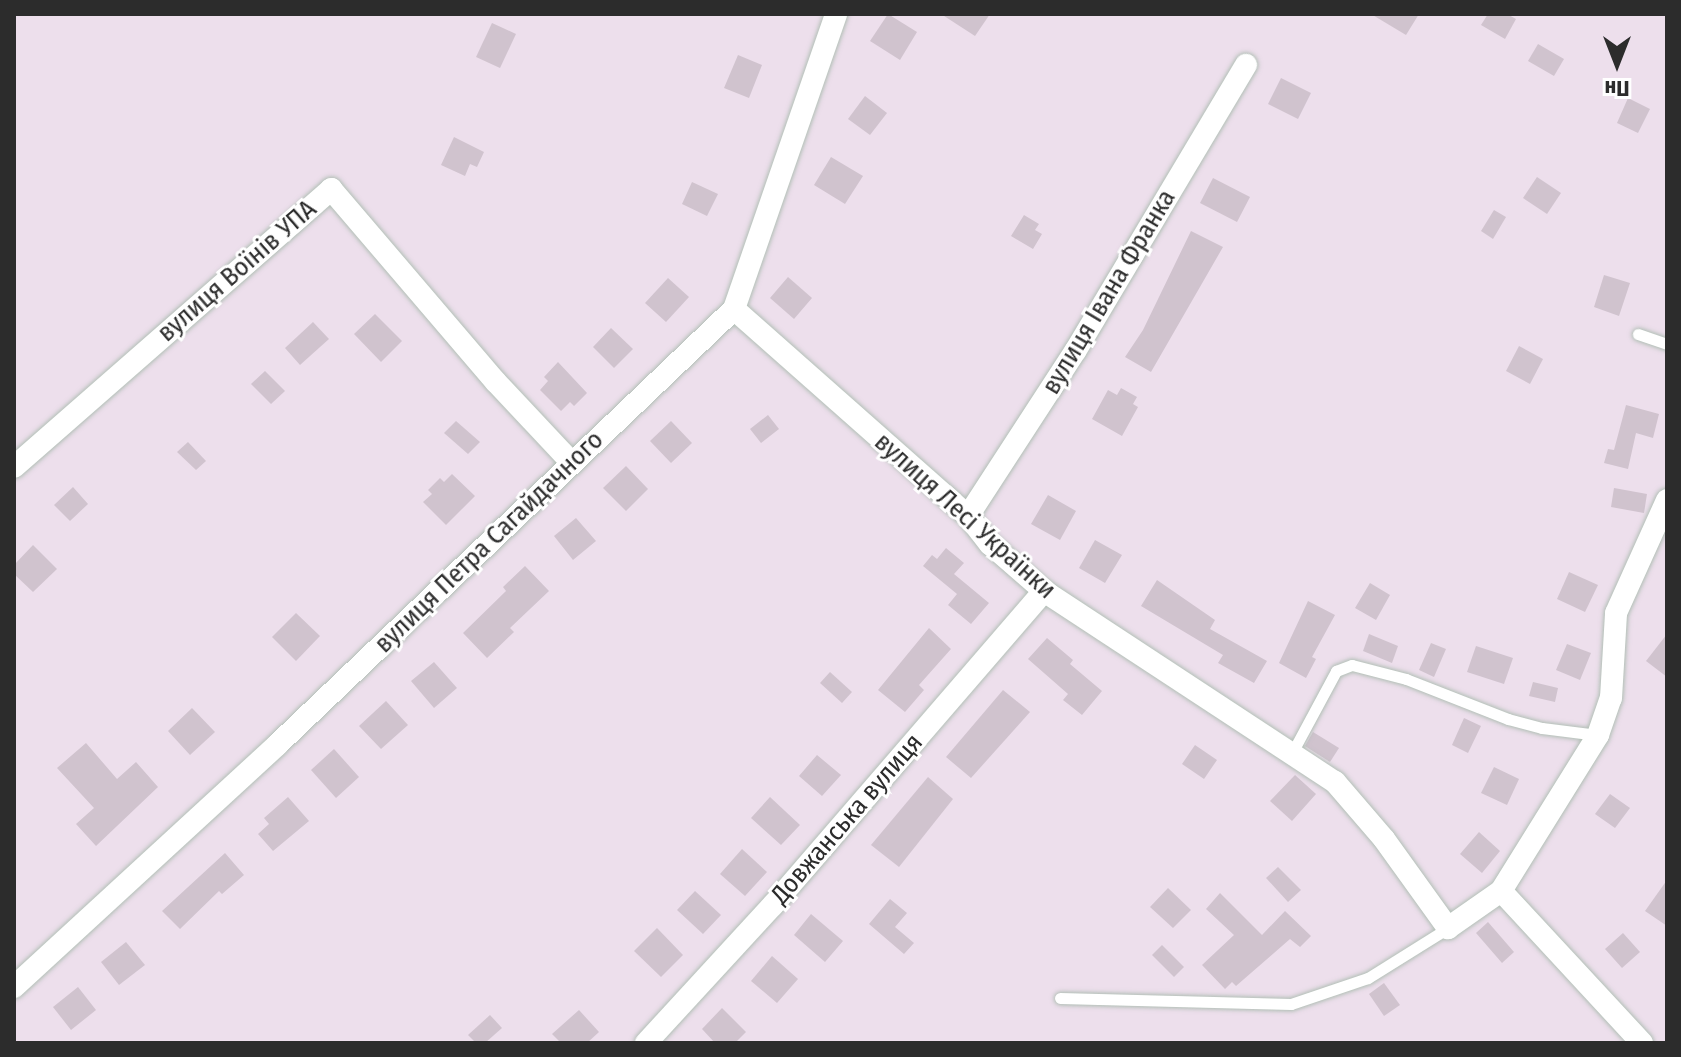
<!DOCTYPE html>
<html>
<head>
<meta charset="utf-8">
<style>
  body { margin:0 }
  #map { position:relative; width:1681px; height:1057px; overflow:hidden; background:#eddfec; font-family:"Fira Sans Condensed",sans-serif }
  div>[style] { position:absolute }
  .building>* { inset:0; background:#d0c3ce }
  .roads { filter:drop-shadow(0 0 2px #b2bfb6) drop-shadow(0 0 2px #b2bfb6) }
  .service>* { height:11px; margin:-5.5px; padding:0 5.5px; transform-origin:5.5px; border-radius:5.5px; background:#fff }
  .minor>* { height:22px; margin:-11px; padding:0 11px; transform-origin:11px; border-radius:11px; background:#fff }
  span { translate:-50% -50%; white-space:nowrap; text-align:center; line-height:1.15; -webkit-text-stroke:6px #fff; paint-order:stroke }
  .street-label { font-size:26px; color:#2c2c2c }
  .frame { position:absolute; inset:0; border:16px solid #2c2c2c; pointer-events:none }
  .north { position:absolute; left:1577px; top:24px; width:80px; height:80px; -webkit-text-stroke:6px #fff; paint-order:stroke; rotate:180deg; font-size:22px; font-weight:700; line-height:32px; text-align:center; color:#2c2c2c }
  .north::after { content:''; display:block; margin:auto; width:28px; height:36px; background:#2c2c2c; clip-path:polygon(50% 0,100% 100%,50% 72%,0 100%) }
</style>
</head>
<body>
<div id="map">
  <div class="building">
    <div style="clip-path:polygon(888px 14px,917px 32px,900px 60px,870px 41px)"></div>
    <div style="clip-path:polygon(941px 14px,990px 14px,975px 36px)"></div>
    <div style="clip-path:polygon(1371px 14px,1419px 14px,1406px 35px)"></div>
    <div style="clip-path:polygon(1488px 14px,1507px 14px,1516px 19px,1505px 39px,1481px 25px)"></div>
    <div style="clip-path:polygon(492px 23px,516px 34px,500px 68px,476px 57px)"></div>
    <div style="clip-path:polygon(1538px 44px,1564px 59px,1554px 76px,1528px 61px)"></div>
    <div style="clip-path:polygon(738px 55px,762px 65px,749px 98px,724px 88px)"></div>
    <div style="clip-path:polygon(1281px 78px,1311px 93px,1298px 119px,1268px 104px)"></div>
    <div style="clip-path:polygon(865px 96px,887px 113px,870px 135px,848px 119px)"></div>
    <div style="clip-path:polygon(1628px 98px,1650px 109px,1638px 133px,1617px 123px)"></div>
    <div style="clip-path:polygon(454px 137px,484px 152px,477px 167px,470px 164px,465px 176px,441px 165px)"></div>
    <div style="clip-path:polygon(831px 157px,863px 176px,845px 204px,814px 185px)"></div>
    <div style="clip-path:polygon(1537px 177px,1561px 193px,1547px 214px,1523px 198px)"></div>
    <div style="clip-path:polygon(1213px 178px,1250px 197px,1237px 222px,1200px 203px)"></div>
    <div style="clip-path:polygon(692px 182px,718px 194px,707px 216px,682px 204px)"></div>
    <div style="clip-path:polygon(1494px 210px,1506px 217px,1493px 239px,1481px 231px)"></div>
    <div style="clip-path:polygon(1024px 215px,1039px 224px,1035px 230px,1042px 234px,1033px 249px,1011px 236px)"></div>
    <div style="clip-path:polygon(1191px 231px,1223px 247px,1151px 372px,1125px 357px,1143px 330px)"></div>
    <div style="clip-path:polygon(1604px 275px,1630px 283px,1619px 316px,1594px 307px)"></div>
    <div style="clip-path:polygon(788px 277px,812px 298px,794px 319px,770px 298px)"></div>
    <div style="clip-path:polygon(668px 278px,689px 297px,666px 322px,645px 303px)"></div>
    <div style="clip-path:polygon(375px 314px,402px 341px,381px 362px,354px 334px)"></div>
    <div style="clip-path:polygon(313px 322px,329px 339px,300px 365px,285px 348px)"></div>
    <div style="clip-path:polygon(611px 328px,633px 349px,614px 368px,593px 347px)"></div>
    <div style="clip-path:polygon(1519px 346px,1543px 359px,1530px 384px,1506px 371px)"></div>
    <div style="clip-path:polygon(558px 362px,587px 393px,574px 406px,570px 402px,561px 411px,540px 390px,548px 381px,544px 377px)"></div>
    <div style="clip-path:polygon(265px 371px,285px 391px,271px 404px,251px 384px)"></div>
    <div style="clip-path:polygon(1121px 388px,1137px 397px,1133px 404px,1138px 407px,1122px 436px,1092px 419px,1108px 390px,1117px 395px)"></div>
    <div style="clip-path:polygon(1626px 405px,1659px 414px,1653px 438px,1636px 433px,1628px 469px,1604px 463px,1608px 449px,1614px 450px)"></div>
    <div style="clip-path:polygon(768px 415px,779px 429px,761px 443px,750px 429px)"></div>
    <div style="clip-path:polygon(456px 421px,480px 442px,468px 454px,444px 433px)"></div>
    <div style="clip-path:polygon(671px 421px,692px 443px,671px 463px,650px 441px)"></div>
    <div style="clip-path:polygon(188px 442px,206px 461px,196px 470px,177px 452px)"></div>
    <div style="clip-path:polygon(626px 466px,648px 489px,626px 511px,603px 488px)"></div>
    <div style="clip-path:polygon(452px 474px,475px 496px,446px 525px,423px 502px,432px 494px,428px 490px,440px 478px,444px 482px)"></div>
    <div style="clip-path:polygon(73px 487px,88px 504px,70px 521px,54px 505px)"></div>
    <div style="clip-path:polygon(1614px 488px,1647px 494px,1644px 513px,1611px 507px)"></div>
    <div style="clip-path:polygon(1048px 495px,1076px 511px,1060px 540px,1031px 524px)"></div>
    <div style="clip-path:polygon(576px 518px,596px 541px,573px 560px,554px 536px)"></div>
    <div style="clip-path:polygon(1095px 540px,1122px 555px,1105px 583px,1079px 568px)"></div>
    <div style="clip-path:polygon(33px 545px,57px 569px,33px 592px,14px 574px,14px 565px)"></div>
    <div style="clip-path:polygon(946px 548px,964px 563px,954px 574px,989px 603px,971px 624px,948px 605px,957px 594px,923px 566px,932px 555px,937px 559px)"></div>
    <div style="clip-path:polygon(525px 566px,549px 591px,510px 628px,514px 632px,487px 658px,463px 633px,506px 591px,503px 587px)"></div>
    <div style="clip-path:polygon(1569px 572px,1598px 585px,1585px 612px,1557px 599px)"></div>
    <div style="clip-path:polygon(1157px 580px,1215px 620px,1210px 629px,1267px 661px,1254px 683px,1218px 663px,1223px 655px,1141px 606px)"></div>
    <div style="clip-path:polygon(1370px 583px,1390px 595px,1376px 620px,1355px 608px)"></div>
    <div style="clip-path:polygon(1308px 601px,1335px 615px,1312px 657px,1316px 659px,1306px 678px,1279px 663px)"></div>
    <div style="clip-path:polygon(296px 613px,320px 636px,296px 661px,272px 637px)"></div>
    <div style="clip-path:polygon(929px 628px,951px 649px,919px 685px,924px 690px,905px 712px,878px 690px)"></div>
    <div style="clip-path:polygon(1369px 634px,1398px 646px,1392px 663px,1363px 651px)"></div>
    <div style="clip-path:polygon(1667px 634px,1667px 677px,1646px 661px)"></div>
    <div style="clip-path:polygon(1047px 638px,1073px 660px,1070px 664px,1102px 691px,1082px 715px,1063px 700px,1068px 694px,1028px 659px)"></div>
    <div style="clip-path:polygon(1431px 643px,1446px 649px,1434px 677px,1419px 670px)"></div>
    <div style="clip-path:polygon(1567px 644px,1591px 653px,1580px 680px,1556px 670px)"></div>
    <div style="clip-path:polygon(1476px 646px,1513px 658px,1504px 684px,1467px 672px)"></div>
    <div style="clip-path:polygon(434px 662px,457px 688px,434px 708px,411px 681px)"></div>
    <div style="clip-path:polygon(830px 672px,852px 692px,842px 703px,820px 683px)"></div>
    <div style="clip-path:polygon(1533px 682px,1558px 688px,1555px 702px,1529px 696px)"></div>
    <div style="clip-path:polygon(1003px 690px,1030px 712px,971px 778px,946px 757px)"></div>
    <div style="clip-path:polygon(386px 701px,408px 725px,381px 749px,359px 726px)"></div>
    <div style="clip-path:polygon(192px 708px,215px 732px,190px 755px,168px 731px)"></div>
    <div style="clip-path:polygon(1464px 718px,1481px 726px,1468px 753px,1452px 745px)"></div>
    <div style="clip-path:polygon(1313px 732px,1339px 748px,1330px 762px,1305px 746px)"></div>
    <div style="clip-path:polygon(86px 743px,117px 779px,136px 762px,158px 787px,96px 846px,76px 824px,94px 808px,57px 768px)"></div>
    <div style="clip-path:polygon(1195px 745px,1217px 760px,1204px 779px,1182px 764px)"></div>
    <div style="clip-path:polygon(334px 749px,359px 777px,336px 798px,311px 770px)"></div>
    <div style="clip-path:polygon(817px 755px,841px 775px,822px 796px,799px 776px)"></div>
    <div style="clip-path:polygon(1494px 767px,1519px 779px,1507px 805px,1481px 793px)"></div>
    <div style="clip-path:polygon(1295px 775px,1316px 794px,1292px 821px,1270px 801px)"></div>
    <div style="clip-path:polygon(928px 777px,953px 799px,899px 867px,871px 845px)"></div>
    <div style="clip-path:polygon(1610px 794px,1630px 808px,1615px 828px,1595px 814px)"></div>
    <div style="clip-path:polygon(288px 797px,309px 821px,273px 851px,258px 834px,269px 824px,264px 818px)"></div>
    <div style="clip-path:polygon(770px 797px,800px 825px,781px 845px,751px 818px)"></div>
    <div style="clip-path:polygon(1479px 832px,1500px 851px,1482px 873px,1460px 854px)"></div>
    <div style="clip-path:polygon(742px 849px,767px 872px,745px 896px,720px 874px)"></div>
    <div style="clip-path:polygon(225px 853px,244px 875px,222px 894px,219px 891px,180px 929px,162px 911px)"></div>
    <div style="clip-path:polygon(1278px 867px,1301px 890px,1288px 902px,1266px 878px)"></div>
    <div style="clip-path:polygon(1667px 880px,1667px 926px,1645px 911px)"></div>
    <div style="clip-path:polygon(1168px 888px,1191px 910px,1173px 928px,1150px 907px)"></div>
    <div style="clip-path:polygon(695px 891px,721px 915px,703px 934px,677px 910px)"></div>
    <div style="clip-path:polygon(1220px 893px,1262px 935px,1285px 911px,1311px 936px,1300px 947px,1290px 939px,1236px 986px,1232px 982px,1225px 989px,1202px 965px,1234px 935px,1206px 909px)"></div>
    <div style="clip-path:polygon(890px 899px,907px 913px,895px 927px,914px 943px,904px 954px,869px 924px)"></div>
    <div style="clip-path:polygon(811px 914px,843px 941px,825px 962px,794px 935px)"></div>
    <div style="clip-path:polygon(1488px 922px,1514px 952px,1502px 963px,1476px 933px)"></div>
    <div style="clip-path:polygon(657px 928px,683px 955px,661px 977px,634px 951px)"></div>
    <div style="clip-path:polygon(1623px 933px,1640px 952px,1622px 968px,1605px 949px)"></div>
    <div style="clip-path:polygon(126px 942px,145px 965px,119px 985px,101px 962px)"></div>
    <div style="clip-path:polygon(1162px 945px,1184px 967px,1174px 977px,1152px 955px)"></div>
    <div style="clip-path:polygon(772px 956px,798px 979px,777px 1003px,751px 981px)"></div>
    <div style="clip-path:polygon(1384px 983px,1400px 1005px,1384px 1016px,1369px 994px)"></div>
    <div style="clip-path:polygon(78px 987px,96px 1010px,71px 1030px,53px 1007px)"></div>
    <div style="clip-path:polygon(722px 1008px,746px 1032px,735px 1043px,715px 1043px,702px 1029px)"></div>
    <div style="clip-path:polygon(579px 1010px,599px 1032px,587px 1043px,561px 1043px,552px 1034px)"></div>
    <div style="clip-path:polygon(490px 1015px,502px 1028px,485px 1043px,476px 1043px,468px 1035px)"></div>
  </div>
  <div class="roads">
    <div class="service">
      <div style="left:1638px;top:334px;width:31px;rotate:19deg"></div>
      <div style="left:1293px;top:751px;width:91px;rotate:-61.7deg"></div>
      <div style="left:1336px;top:671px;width:17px;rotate:-21deg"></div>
      <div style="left:1352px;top:665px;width:56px;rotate:14.5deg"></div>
      <div style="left:1406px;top:679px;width:110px;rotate:21.4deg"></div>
      <div style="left:1508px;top:719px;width:35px;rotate:15deg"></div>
      <div style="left:1542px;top:728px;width:56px;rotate:7.1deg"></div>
      <div style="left:1060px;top:998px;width:231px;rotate:1.5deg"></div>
      <div style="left:1291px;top:1004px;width:81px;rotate:-18.7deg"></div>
      <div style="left:1368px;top:978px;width:94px;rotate:-32deg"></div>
    </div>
    <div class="minor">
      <div style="left:734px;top:309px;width:312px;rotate:41.5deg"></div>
      <div style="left:968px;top:516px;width:36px;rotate:52deg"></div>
      <div style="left:990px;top:544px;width:72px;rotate:41deg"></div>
      <div style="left:1044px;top:591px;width:348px;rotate:33.3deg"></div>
      <div style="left:1335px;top:782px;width:75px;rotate:49.3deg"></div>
      <div style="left:1384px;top:839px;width:110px;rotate:54.3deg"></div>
      <div style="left:1448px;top:928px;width:65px;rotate:-34.9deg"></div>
      <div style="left:14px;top:467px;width:422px;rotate:-41.2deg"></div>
      <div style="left:331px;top:189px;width:254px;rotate:49.5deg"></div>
      <div style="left:496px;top:382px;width:111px;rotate:46.8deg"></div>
      <div style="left:968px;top:516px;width:198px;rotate:-57deg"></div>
      <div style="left:1076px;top:350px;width:332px;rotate:-59.2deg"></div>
      <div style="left:14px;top:987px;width:357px;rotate:-42.6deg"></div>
      <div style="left:277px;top:745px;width:632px;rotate:-43.65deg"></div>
      <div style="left:734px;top:309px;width:312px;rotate:-70.9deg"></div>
      <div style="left:646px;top:1043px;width:188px;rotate:-47.4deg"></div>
      <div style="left:773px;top:905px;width:415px;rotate:-49.2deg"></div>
      <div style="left:1642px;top:1043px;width:207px;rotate:-132.8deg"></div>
      <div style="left:1501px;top:891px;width:184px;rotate:-58.1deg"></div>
      <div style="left:1598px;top:735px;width:39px;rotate:-71deg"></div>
      <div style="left:1611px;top:698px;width:85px;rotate:-86.6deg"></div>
      <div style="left:1616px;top:613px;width:124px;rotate:-65.7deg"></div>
    </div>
  </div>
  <div class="street-label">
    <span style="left:237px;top:271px;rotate:-41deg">вулиця Воїнів УПА</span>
    <span style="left:1109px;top:292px;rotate:-59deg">вулиця Івана Франка</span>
    <span style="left:965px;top:516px;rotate:42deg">вулиця Лесі Українки</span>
    <span style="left:489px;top:542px;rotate:-44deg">вулиця Петра Сагайдачного</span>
    <span style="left:847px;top:819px;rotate:-49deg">Довжанська вулиця</span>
  </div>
  <div class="frame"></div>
  <div class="north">Пн</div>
</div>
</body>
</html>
